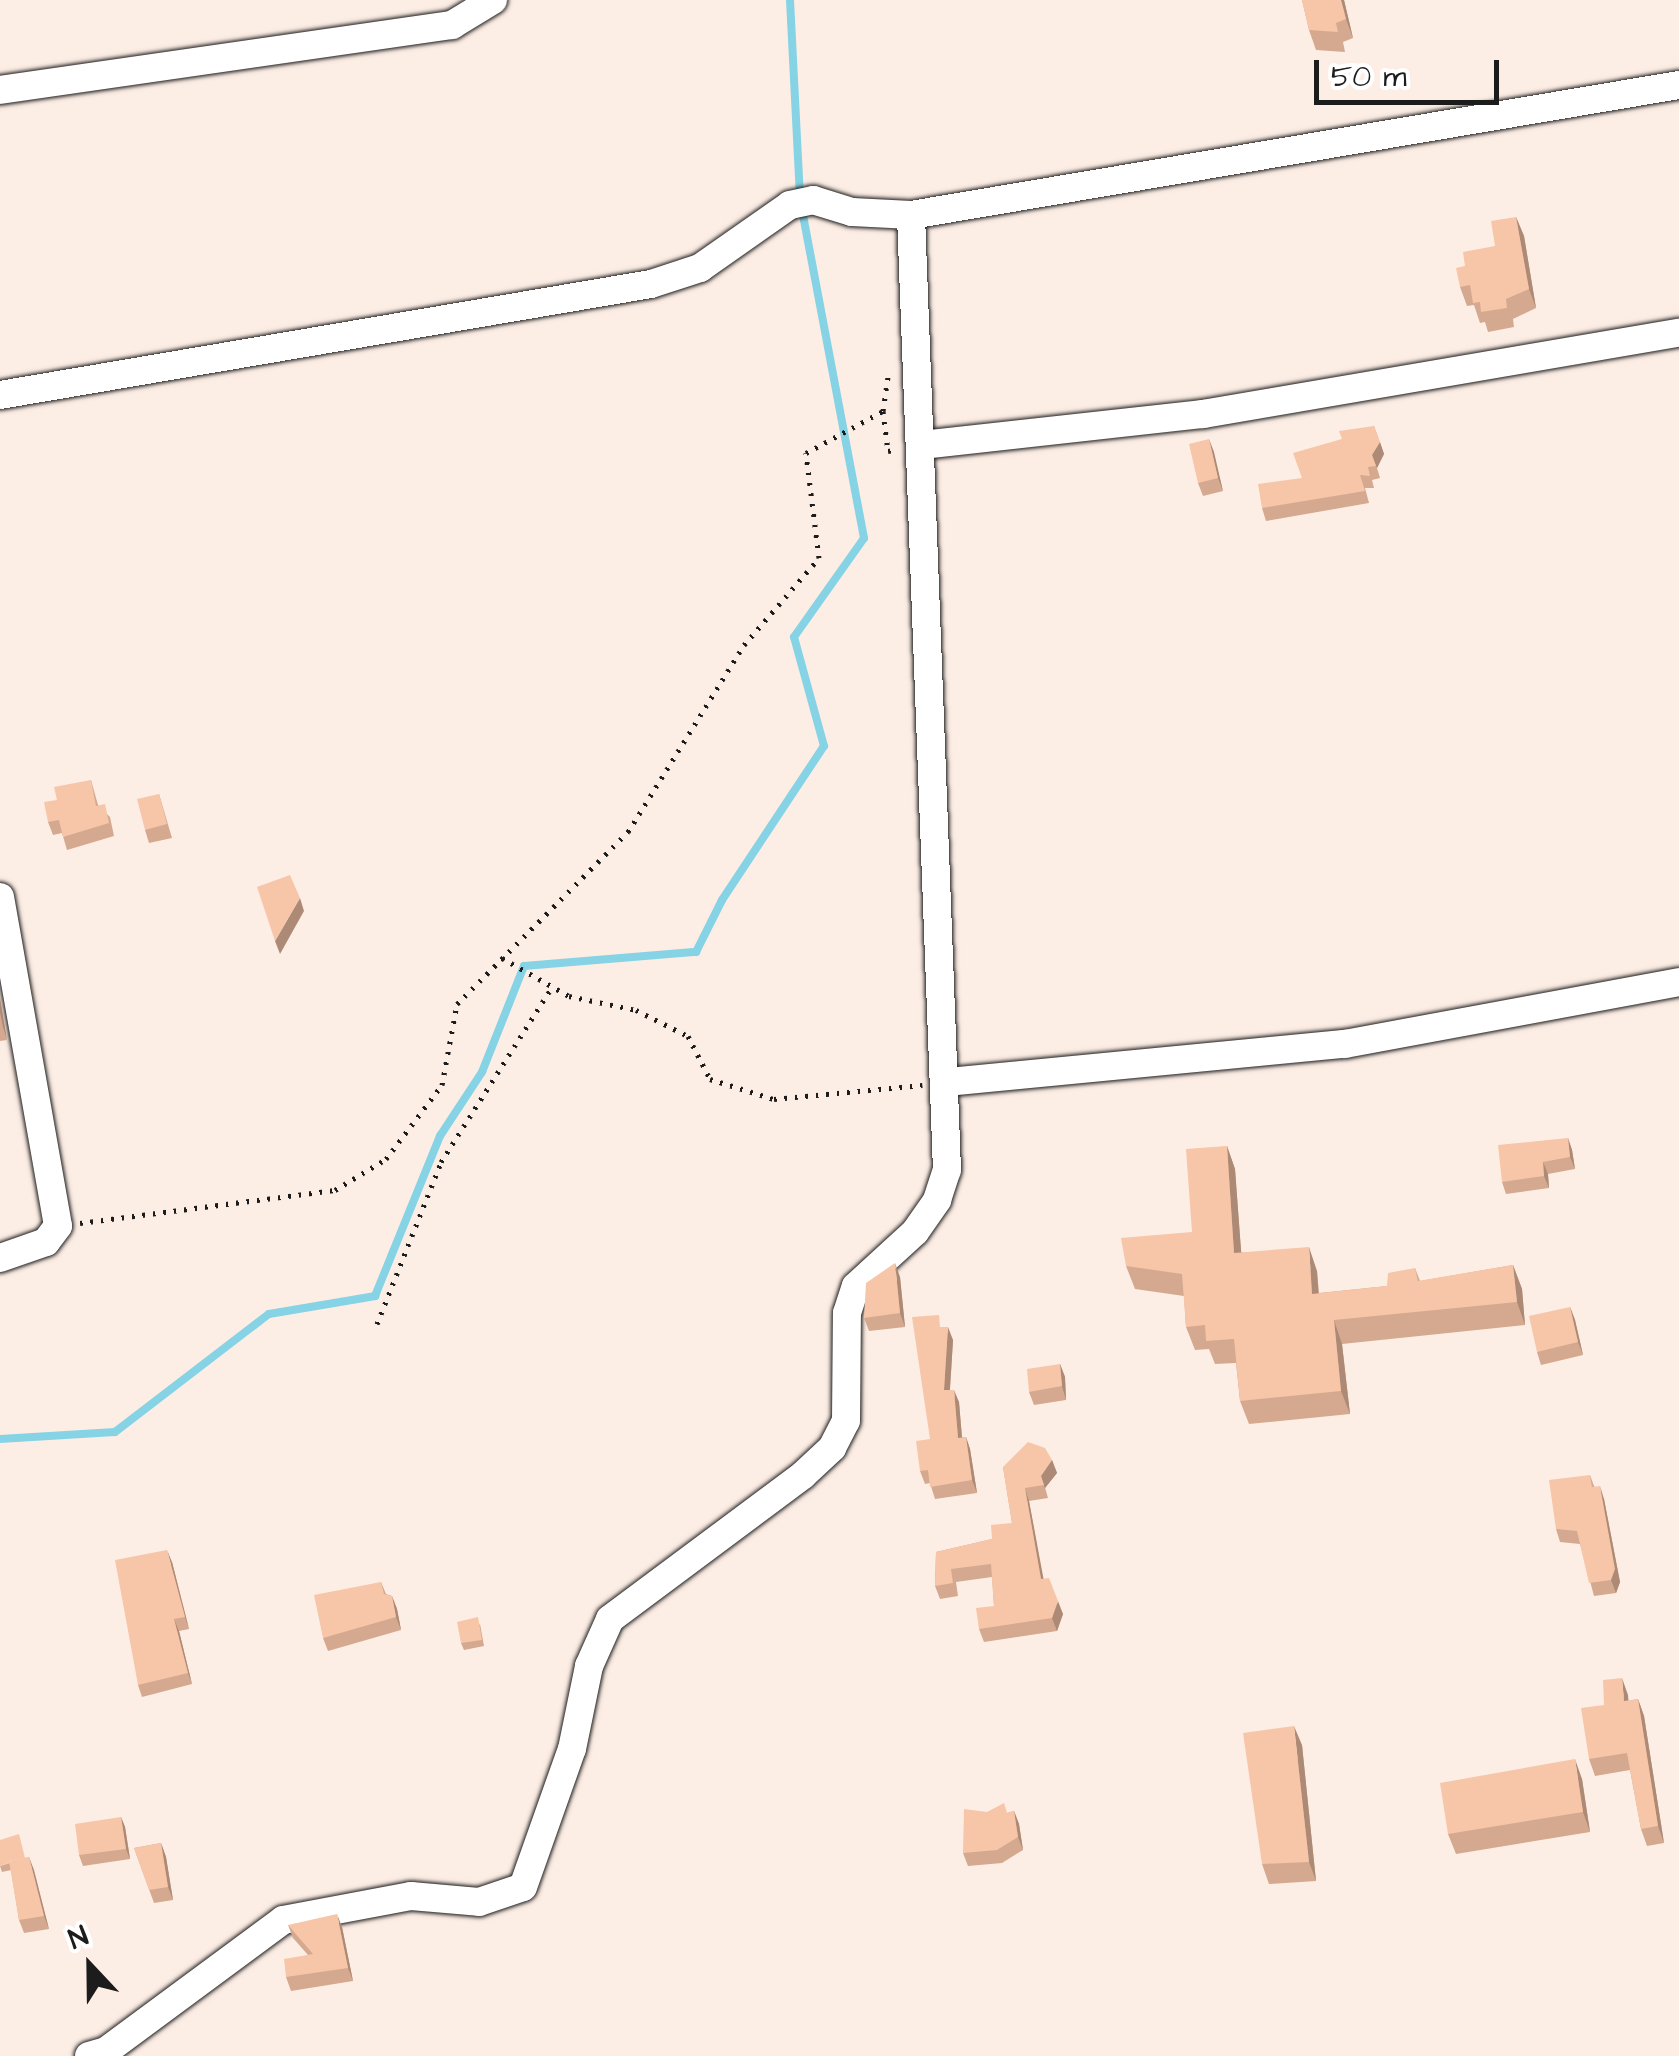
<!DOCTYPE html>
<html>
<head>
<meta charset="utf-8">
<style>
  body { margin:0 }
  #map { position:relative; width:1679px; height:2056px; overflow:hidden; background:#fdeee5; font-family:"Architects Daughter",sans-serif }
  div>[style] { position:absolute }
  .stream>* { height:8px; margin:-4px; padding:0 4px; transform-origin:4px; border-radius:4px; background:#86d3e5 }
  .path>* { height:5px; margin-top:-2.5px; transform-origin:0; background:repeating-linear-gradient(90deg,#1c1c1c 0 2.5px,transparent 0 10.5px) }
  .roads { filter:drop-shadow(0 0 2px #1c1c1c) drop-shadow(0 0 2px #1c1c1c) }
  .minor>* { height:28px; margin:-14px; padding:0 14px; transform-origin:14px; border-radius:14px; background:#fff }
  .wall>* { inset:0; background:#d4a990 }
  .shaded-wall>* { inset:0; background:#ad8a75 }
  .building>* { inset:0; background:#f7c5a7 }
  span { translate:-50% -50%; white-space:nowrap; text-align:center; line-height:1.15; -webkit-text-stroke:9px #fff; paint-order:stroke }
  .north { position:absolute; left:40px; top:1916px; width:100px; height:100px; -webkit-text-stroke:8px #fff; paint-order:stroke; rotate:338deg; font-size:28px; font-weight:700; line-height:40px; text-align:center; color:#1c1c1c }
  .north::after { content:''; display:block; margin:auto; width:35px; height:45px; background:#1c1c1c; clip-path:polygon(50% 0,100% 100%,50% 72%,0 100%) }
  .scale { position:absolute; left:1314px; top:60px; width:185px; height:45px; box-sizing:border-box; border:5px solid #1c1c1c; border-top:0; padding-left:12px; font-size:30px; line-height:35px; white-space:nowrap; color:#1c1c1c; -webkit-text-stroke:8px #fff; paint-order:stroke }
</style>
</head>
<body>
<div id="map">
  <div class="stream">
    <div style="left:790px;top:0;width:195px;rotate:87.1deg"></div>
    <div style="left:0;top:1439px;width:115px;rotate:-3.5deg"></div>
    <div style="left:115px;top:1432px;width:194px;rotate:-37.5deg"></div>
    <div style="left:269px;top:1314px;width:108px;rotate:-9.6deg"></div>
    <div style="left:375px;top:1296px;width:173px;rotate:-67.9deg"></div>
    <div style="left:440px;top:1136px;width:77px;rotate:-56.7deg"></div>
    <div style="left:482px;top:1072px;width:114px;rotate:-68.4deg"></div>
    <div style="left:524px;top:966px;width:173px;rotate:-4.7deg"></div>
    <div style="left:696px;top:952px;width:58px;rotate:-63.4deg"></div>
    <div style="left:722px;top:900px;width:185px;rotate:-56.5deg"></div>
    <div style="left:824px;top:746px;width:113px;rotate:-105.4deg"></div>
    <div style="left:794px;top:637px;width:121px;rotate:-54.7deg"></div>
    <div style="left:864px;top:538px;width:335px;rotate:-100.7deg"></div>
  </div>
  <div class="path">
    <div style="left:883px;top:411px;width:40px;rotate:82.9deg"></div>
    <div style="left:888px;top:451px;width:6px;rotate:-9deg"></div>
    <div style="left:502px;top:958px;width:77px;rotate:29.6deg"></div>
    <div style="left:569px;top:996px;width:68px;rotate:11.8deg"></div>
    <div style="left:636px;top:1010px;width:58px;rotate:26.6deg"></div>
    <div style="left:688px;top:1036px;width:48px;rotate:62.9deg"></div>
    <div style="left:710px;top:1079px;width:67px;rotate:17.4deg"></div>
    <div style="left:774px;top:1099px;width:149px;rotate:-5.4deg"></div>
    <div style="left:80px;top:1223px;width:257px;rotate:-7.4deg"></div>
    <div style="left:335px;top:1190px;width:60px;rotate:-31.3deg"></div>
    <div style="left:386px;top:1159px;width:93px;rotate:-52.9deg"></div>
    <div style="left:442px;top:1085px;width:82px;rotate:-79.5deg"></div>
    <div style="left:457px;top:1004px;width:243px;rotate:-45.2deg"></div>
    <div style="left:628px;top:832px;width:220px;rotate:-58.2deg"></div>
    <div style="left:744px;top:645px;width:115px;rotate:-49.2deg"></div>
    <div style="left:819px;top:558px;width:106px;rotate:-97.1deg"></div>
    <div style="left:806px;top:453px;width:88px;rotate:-28.6deg"></div>
    <div style="left:883px;top:411px;width:41px;rotate:-81.7deg"></div>
    <div style="left:377px;top:1324px;width:174px;rotate:-68.4deg"></div>
    <div style="left:441px;top:1162px;width:207px;rotate:-57.6deg"></div>
  </div>
  <div class="roads">
    <div class="minor">
      <div style="left:0;top:90px;width:457px;rotate:-8.2deg"></div>
      <div style="left:452px;top:25px;width:48px;rotate:-31.4deg"></div>
      <div style="left:0;top:395px;width:660px;rotate:-9.68deg"></div>
      <div style="left:651px;top:284px;width:52px;rotate:-18.1deg"></div>
      <div style="left:700px;top:268px;width:110px;rotate:-35deg"></div>
      <div style="left:790px;top:205px;width:24px;rotate:-12deg"></div>
      <div style="left:813px;top:200px;width:41px;rotate:17.1deg"></div>
      <div style="left:852px;top:212px;width:59px;rotate:2.9deg"></div>
      <div style="left:911px;top:215px;width:779px;rotate:-9.61deg"></div>
      <div style="left:922px;top:445px;width:283px;rotate:-6.3deg"></div>
      <div style="left:1203px;top:414px;width:483px;rotate:-9.7deg"></div>
      <div style="left:0;top:897px;width:334px;rotate:80deg"></div>
      <div style="left:58px;top:1226px;width:20px;rotate:127deg"></div>
      <div style="left:46px;top:1242px;width:49px;rotate:160.8deg"></div>
      <div style="left:947px;top:1082px;width:400px;rotate:-5.5deg"></div>
      <div style="left:1345px;top:1044px;width:340px;rotate:-10.5deg"></div>
      <div style="left:89px;top:2056px;width:18px;rotate:-16deg"></div>
      <div style="left:106px;top:2051px;width:220px;rotate:-36.5deg"></div>
      <div style="left:283px;top:1920px;width:130px;rotate:-10.6deg"></div>
      <div style="left:411px;top:1896px;width:68px;rotate:5deg"></div>
      <div style="left:479px;top:1902px;width:46px;rotate:-18.8deg"></div>
      <div style="left:523px;top:1887px;width:146px;rotate:-70.5deg"></div>
      <div style="left:572px;top:1749px;width:85px;rotate:-78.4deg"></div>
      <div style="left:589px;top:1666px;width:51px;rotate:-65.9deg"></div>
      <div style="left:610px;top:1619px;width:241px;rotate:-36.7deg"></div>
      <div style="left:803px;top:1475px;width:40px;rotate:-43deg"></div>
      <div style="left:832px;top:1448px;width:30px;rotate:-63deg"></div>
      <div style="left:846px;top:1421px;width:108px;rotate:-89.5deg"></div>
      <div style="left:847px;top:1313px;width:28px;rotate:-72deg"></div>
      <div style="left:856px;top:1286px;width:80px;rotate:-42.5deg"></div>
      <div style="left:915px;top:1232px;width:39px;rotate:-55deg"></div>
      <div style="left:937px;top:1200px;width:32px;rotate:-72deg"></div>
      <div style="left:947px;top:1170px;width:956px;rotate:-92.16deg"></div>
    </div>
  </div>
  <div class="wall">
    <div style="clip-path:polygon(1302px 0,1344px 0,1353px 38px,1343px 42px,1345px 52px,1316px 50px,1309px 30px)"></div>
    <div style="clip-path:polygon(1516px 217px,1524px 236px,1536px 308px,1513px 319px,1514px 327px,1488px 332px,1485px 322px,1480px 323px,1474px 305px,1467px 306px,1460px 287px,1465px 266px,1495px 246px)"></div>
    <div style="clip-path:polygon(1374px 426px,1384px 454px,1377px 468px,1380px 478px,1372px 480px,1374px 488px,1365px 488px,1369px 503px,1266px 521px,1262px 508px,1302px 478px,1342px 439px)"></div>
    <div style="clip-path:polygon(1209px 439px,1223px 491px,1203px 496px,1198px 483px)"></div>
    <div style="clip-path:polygon(91px 780px,98px 805px,110px 817px,114px 836px,67px 850px,62px 833px,53px 835px,48px 822px,57px 800px)"></div>
    <div style="clip-path:polygon(159px 794px,172px 838px,149px 843px,145px 830px)"></div>
    <div style="clip-path:polygon(0 998px,7px 1040px,0 1041px)"></div>
    <div style="clip-path:polygon(1568px 1138px,1572px 1150px,1575px 1169px,1548px 1174px,1549px 1188px,1506px 1194px,1502px 1182px)"></div>
    <div style="clip-path:polygon(1227px 1146px,1235px 1169px,1241px 1252px,1317px 1271px,1319px 1293px,1387px 1286px,1415px 1268px,1420px 1281px,1513px 1265px,1522px 1289px,1525px 1325px,1342px 1344px,1350px 1414px,1249px 1424px,1240px 1401px,1236px 1363px,1215px 1364px,1209px 1349px,1195px 1350px,1186px 1327px,1184px 1296px,1135px 1289px,1126px 1266px,1192px 1232px)"></div>
    <div style="clip-path:polygon(900px 1277px,905px 1327px,869px 1331px,864px 1318px)"></div>
    <div style="clip-path:polygon(1570px 1307px,1575px 1320px,1583px 1355px,1541px 1365px,1537px 1352px)"></div>
    <div style="clip-path:polygon(943px 1327px,953px 1340px,950px 1390px,959px 1402px,962px 1437px,966px 1437px,970px 1449px,977px 1493px,935px 1499px,930px 1483px,925px 1484px,920px 1471px,930px 1439px)"></div>
    <div style="clip-path:polygon(1060px 1364px,1065px 1377px,1066px 1400px,1034px 1405px,1029px 1392px)"></div>
    <div style="clip-path:polygon(1052px 1460px,1057px 1473px,1045px 1488px,1048px 1498px,1029px 1501px,1043px 1579px,1063px 1614px,1057px 1631px,984px 1642px,979px 1629px,994px 1606px,992px 1577px,956px 1582px,958px 1596px,940px 1599px,935px 1586px,936px 1552px,992px 1539px,1012px 1523px,1003px 1467px)"></div>
    <div style="clip-path:polygon(1590px 1475px,1594px 1486px,1604px 1499px,1620px 1582px,1616px 1593px,1594px 1596px,1580px 1544px,1560px 1542px,1556px 1529px)"></div>
    <div style="clip-path:polygon(172px 1562px,189px 1629px,179px 1631px,192px 1684px,142px 1697px,138px 1685px)"></div>
    <div style="clip-path:polygon(381px 1582px,386px 1594px,392px 1596px,397px 1609px,401px 1630px,328px 1651px,323px 1638px)"></div>
    <div style="clip-path:polygon(480px 1624px,484px 1646px,464px 1650px,461px 1643px)"></div>
    <div style="clip-path:polygon(1628px 1695px,1628px 1701px,1638px 1699px,1644px 1716px,1664px 1843px,1647px 1846px,1641px 1829px,1630px 1770px,1595px 1776px,1589px 1759px,1604px 1705px)"></div>
    <div style="clip-path:polygon(1302px 1745px,1316px 1881px,1269px 1884px,1262px 1864px)"></div>
    <div style="clip-path:polygon(1582px 1779px,1590px 1832px,1456px 1854px,1448px 1834px)"></div>
    <div style="clip-path:polygon(1014px 1811px,1019px 1824px,1023px 1850px,1002px 1863px,968px 1866px,963px 1853px,1007px 1813px)"></div>
    <div style="clip-path:polygon(121px 1817px,125px 1827px,130px 1859px,83px 1866px,79px 1855px)"></div>
    <div style="clip-path:polygon(161px 1843px,166px 1857px,173px 1900px,154px 1903px,134px 1848px)"></div>
    <div style="clip-path:polygon(29px 1857px,49px 1929px,24px 1933px,19px 1920px,11px 1870px,2px 1872px,0 1866px)"></div>
    <div style="clip-path:polygon(288px 1925px,342px 1927px,353px 1981px,291px 1991px,286px 1977px,308px 1955px,293px 1938px)"></div>
  </div>
  <div class="shaded-wall">
    <div style="clip-path:polygon(1341px 0,1344px 0,1353px 38px,1346px 19px)"></div>
    <div style="clip-path:polygon(1516px 217px,1524px 236px,1536px 308px,1529px 289px)"></div>
    <div style="clip-path:polygon(1209px 439px,1214px 452px,1223px 491px,1218px 478px)"></div>
    <div style="clip-path:polygon(1380px 442px,1384px 454px,1377px 468px,1372px 455px)"></div>
    <div style="clip-path:polygon(300px 898px,304px 911px,280px 954px,275px 941px)"></div>
    <div style="clip-path:polygon(0 998px,7px 1040px,3px 1027px,0 1012px)"></div>
    <div style="clip-path:polygon(1568px 1138px,1572px 1150px,1575px 1169px,1570px 1157px)"></div>
    <div style="clip-path:polygon(1227px 1146px,1235px 1169px,1243px 1276px,1234px 1253px)"></div>
    <div style="clip-path:polygon(1543px 1162px,1548px 1174px,1549px 1188px,1544px 1176px)"></div>
    <div style="clip-path:polygon(1309px 1247px,1317px 1271px,1320px 1317px,1312px 1294px)"></div>
    <div style="clip-path:polygon(895px 1263px,900px 1277px,905px 1327px,900px 1313px)"></div>
    <div style="clip-path:polygon(1513px 1265px,1522px 1289px,1525px 1325px,1517px 1302px)"></div>
    <div style="clip-path:polygon(1570px 1307px,1575px 1320px,1583px 1355px,1578px 1342px)"></div>
    <div style="clip-path:polygon(1334px 1320px,1342px 1344px,1350px 1414px,1341px 1391px)"></div>
    <div style="clip-path:polygon(948px 1327px,953px 1340px,949px 1403px,944px 1390px)"></div>
    <div style="clip-path:polygon(1060px 1364px,1065px 1377px,1066px 1400px,1062px 1386px)"></div>
    <div style="clip-path:polygon(954px 1390px,959px 1402px,963px 1451px,958px 1438px)"></div>
    <div style="clip-path:polygon(966px 1437px,970px 1449px,977px 1493px,972px 1480px)"></div>
    <div style="clip-path:polygon(1052px 1460px,1057px 1473px,1045px 1488px,1048px 1498px,1041px 1476px)"></div>
    <div style="clip-path:polygon(1600px 1486px,1604px 1499px,1620px 1582px,1616px 1593px,1611px 1580px)"></div>
    <div style="clip-path:polygon(1025px 1488px,1029px 1501px,1046px 1592px,1041px 1579px)"></div>
    <div style="clip-path:polygon(167px 1550px,172px 1562px,189px 1629px,185px 1617px)"></div>
    <div style="clip-path:polygon(392px 1596px,397px 1609px,401px 1630px,396px 1617px)"></div>
    <div style="clip-path:polygon(1058px 1601px,1063px 1614px,1057px 1631px,1052px 1618px)"></div>
    <div style="clip-path:polygon(174px 1619px,179px 1631px,192px 1684px,188px 1673px)"></div>
    <div style="clip-path:polygon(1622px 1678px,1628px 1695px,1630px 1718px,1624px 1701px)"></div>
    <div style="clip-path:polygon(1638px 1699px,1644px 1716px,1664px 1843px,1658px 1826px)"></div>
    <div style="clip-path:polygon(1294px 1726px,1302px 1745px,1316px 1881px,1309px 1862px)"></div>
    <div style="clip-path:polygon(1575px 1759px,1582px 1779px,1590px 1832px,1583px 1812px)"></div>
    <div style="clip-path:polygon(1014px 1811px,1019px 1824px,1023px 1850px,1018px 1837px)"></div>
    <div style="clip-path:polygon(121px 1817px,125px 1827px,130px 1859px,126px 1849px)"></div>
    <div style="clip-path:polygon(161px 1843px,166px 1857px,173px 1900px,168px 1887px)"></div>
    <div style="clip-path:polygon(29px 1857px,34px 1870px,49px 1929px,44px 1916px)"></div>
    <div style="clip-path:polygon(337px 1914px,342px 1927px,353px 1981px,348px 1968px)"></div>
  </div>
  <div class="building">
    <div style="clip-path:polygon(1302px 0,1341px 0,1346px 19px,1336px 23px,1338px 32px,1309px 30px)"></div>
    <div style="clip-path:polygon(1516px 217px,1529px 289px,1506px 299px,1507px 308px,1481px 312px,1480px 302px,1473px 303px,1470px 285px,1460px 287px,1456px 268px,1465px 266px,1463px 252px,1495px 246px,1491px 221px)"></div>
    <div style="clip-path:polygon(1374px 426px,1380px 442px,1372px 455px,1376px 466px,1368px 467px,1370px 476px,1360px 475px,1365px 491px,1262px 508px,1258px 484px,1302px 478px,1293px 453px,1342px 439px,1339px 431px)"></div>
    <div style="clip-path:polygon(1209px 439px,1218px 478px,1198px 483px,1189px 444px)"></div>
    <div style="clip-path:polygon(91px 780px,96px 806px,105px 804px,109px 823px,63px 837px,59px 820px,48px 822px,44px 802px,57px 800px,54px 787px)"></div>
    <div style="clip-path:polygon(159px 794px,167px 824px,145px 830px,137px 799px)"></div>
    <div style="clip-path:polygon(290px 875px,300px 898px,275px 941px,257px 887px)"></div>
    <div style="clip-path:polygon(1568px 1138px,1570px 1157px,1543px 1162px,1544px 1176px,1502px 1182px,1498px 1145px)"></div>
    <div style="clip-path:polygon(1227px 1146px,1234px 1253px,1309px 1247px,1312px 1294px,1387px 1286px,1388px 1273px,1415px 1268px,1418px 1281px,1513px 1265px,1517px 1302px,1334px 1320px,1341px 1391px,1240px 1401px,1234px 1339px,1206px 1341px,1205px 1325px,1186px 1327px,1182px 1274px,1126px 1266px,1121px 1238px,1192px 1232px,1186px 1149px)"></div>
    <div style="clip-path:polygon(895px 1263px,900px 1313px,864px 1318px,866px 1283px)"></div>
    <div style="clip-path:polygon(1570px 1307px,1578px 1342px,1537px 1352px,1529px 1316px)"></div>
    <div style="clip-path:polygon(939px 1315px,940px 1327px,948px 1327px,944px 1390px,954px 1390px,958px 1438px,966px 1437px,972px 1480px,930px 1487px,928px 1470px,920px 1471px,916px 1441px,930px 1439px,912px 1317px)"></div>
    <div style="clip-path:polygon(1060px 1364px,1062px 1386px,1029px 1392px,1027px 1369px)"></div>
    <div style="clip-path:polygon(1028px 1442px,1045px 1448px,1052px 1460px,1041px 1476px,1044px 1485px,1025px 1488px,1041px 1579px,1049px 1578px,1058px 1601px,1052px 1618px,979px 1629px,976px 1608px,994px 1606px,991px 1564px,951px 1569px,953px 1583px,935px 1586px,936px 1552px,992px 1539px,991px 1525px,1012px 1523px,1003px 1467px)"></div>
    <div style="clip-path:polygon(1590px 1475px,1592px 1487px,1600px 1486px,1615px 1569px,1611px 1580px,1589px 1583px,1577px 1531px,1556px 1529px,1549px 1480px)"></div>
    <div style="clip-path:polygon(167px 1550px,185px 1617px,174px 1619px,188px 1673px,138px 1685px,115px 1560px)"></div>
    <div style="clip-path:polygon(381px 1582px,384px 1594px,392px 1596px,396px 1617px,323px 1638px,314px 1595px)"></div>
    <div style="clip-path:polygon(478px 1617px,482px 1640px,461px 1643px,457px 1622px)"></div>
    <div style="clip-path:polygon(1622px 1678px,1624px 1701px,1638px 1699px,1658px 1826px,1641px 1829px,1627px 1753px,1589px 1759px,1581px 1708px,1604px 1705px,1603px 1680px)"></div>
    <div style="clip-path:polygon(1294px 1726px,1309px 1862px,1262px 1864px,1243px 1733px)"></div>
    <div style="clip-path:polygon(1575px 1759px,1583px 1812px,1448px 1834px,1440px 1783px)"></div>
    <div style="clip-path:polygon(1004px 1803px,1007px 1813px,1014px 1811px,1018px 1837px,997px 1850px,963px 1853px,964px 1809px,987px 1812px)"></div>
    <div style="clip-path:polygon(121px 1817px,126px 1849px,79px 1855px,75px 1824px)"></div>
    <div style="clip-path:polygon(19px 1834px,25px 1858px,9px 1861px,9px 1863px,0 1866px,0 1840px)"></div>
    <div style="clip-path:polygon(161px 1843px,168px 1887px,149px 1890px,134px 1848px)"></div>
    <div style="clip-path:polygon(29px 1857px,44px 1916px,19px 1920px,9px 1861px)"></div>
    <div style="clip-path:polygon(337px 1914px,348px 1968px,286px 1977px,284px 1959px,313px 1954px,288px 1925px)"></div>
  </div>
  <div class="north">N</div>
  <div class="scale">50 m</div>
</div>
</body>
</html>
